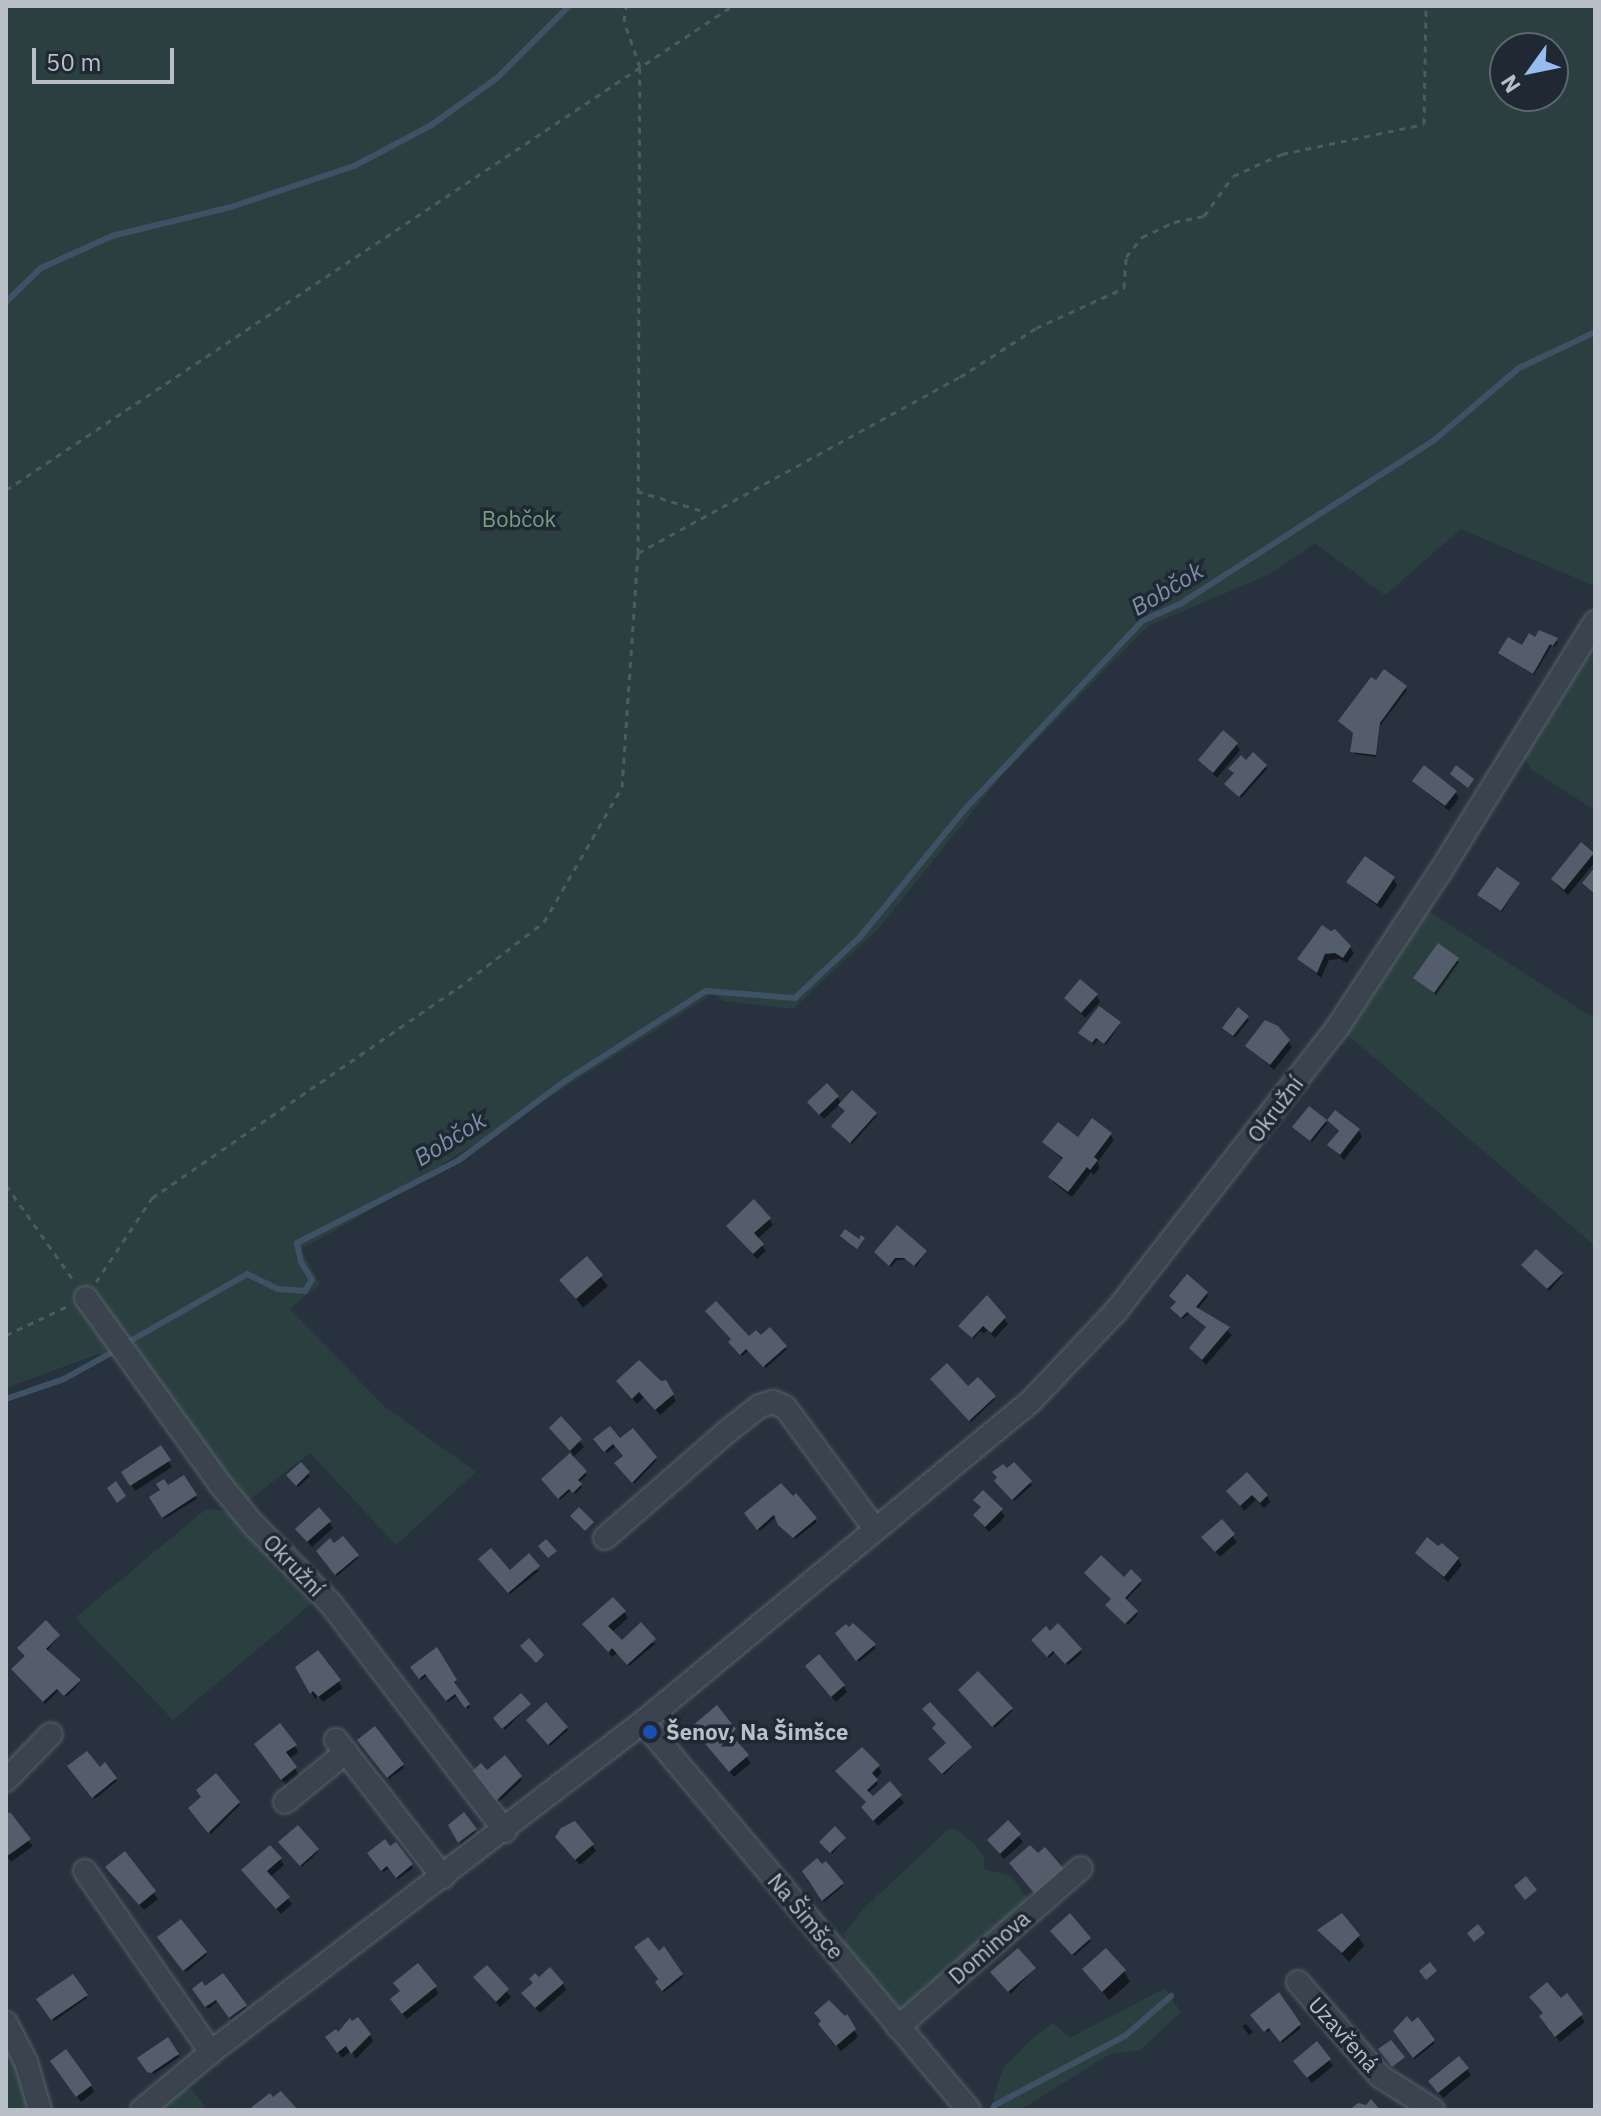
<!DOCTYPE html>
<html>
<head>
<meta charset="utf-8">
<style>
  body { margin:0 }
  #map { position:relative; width:1601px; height:2116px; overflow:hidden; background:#28323e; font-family:"IBM Plex Sans",sans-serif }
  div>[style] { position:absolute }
  .green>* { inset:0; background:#2b3f40 }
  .shadow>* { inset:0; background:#0007 }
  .stream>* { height:6px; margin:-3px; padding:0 3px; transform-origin:3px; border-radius:3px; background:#3f5165 }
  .building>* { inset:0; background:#535d6b }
  .path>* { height:3px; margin-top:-1.5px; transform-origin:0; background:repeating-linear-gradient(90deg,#4a5c5e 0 6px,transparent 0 12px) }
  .roads { filter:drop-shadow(0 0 2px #59626c) drop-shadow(0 0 2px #59626c) }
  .minor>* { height:22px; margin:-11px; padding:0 11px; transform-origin:11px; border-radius:11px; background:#3b444e }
  .dots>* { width:22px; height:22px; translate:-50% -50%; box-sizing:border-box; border:4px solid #202933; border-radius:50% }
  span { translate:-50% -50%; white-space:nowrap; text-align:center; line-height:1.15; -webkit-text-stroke:7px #202933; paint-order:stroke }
  .park-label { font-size:22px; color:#789c7f }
  .street-label { font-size:22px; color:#b8bfc9 }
  .poi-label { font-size:22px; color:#b8bfc9; font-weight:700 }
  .left { translate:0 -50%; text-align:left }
  .water-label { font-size:24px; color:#7b91a9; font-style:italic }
  .frame { position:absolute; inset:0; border:8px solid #b8bfc9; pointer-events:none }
  .north { position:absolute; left:1489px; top:32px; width:80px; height:80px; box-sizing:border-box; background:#202933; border:2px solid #5d656f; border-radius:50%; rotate:237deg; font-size:22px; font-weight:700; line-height:32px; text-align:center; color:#b8bfc9 }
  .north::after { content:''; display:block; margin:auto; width:28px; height:36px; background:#97bcef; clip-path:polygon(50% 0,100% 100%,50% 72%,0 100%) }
  .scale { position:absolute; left:32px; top:48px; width:142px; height:36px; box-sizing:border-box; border:4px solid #b8bfc9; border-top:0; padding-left:10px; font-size:24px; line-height:28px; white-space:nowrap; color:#b8bfc9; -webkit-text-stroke:6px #202933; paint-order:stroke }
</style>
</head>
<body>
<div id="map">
  <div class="green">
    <div style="clip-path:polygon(evenodd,6px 6px,1595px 6px,1595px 586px,1461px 529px,1385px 595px,1315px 543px,1270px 574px,1148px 626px,1001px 776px,879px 928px,793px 1009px,724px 1001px,713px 994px,352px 1221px,301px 1249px,320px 1284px,290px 1309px,385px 1407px,476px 1472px,396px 1545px,310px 1453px,244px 1504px,143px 1363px,98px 1354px,6px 1388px,6px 6px,1505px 48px,1553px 48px,1553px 96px,1505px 96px,1505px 48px)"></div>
    <div style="clip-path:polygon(1595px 636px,1595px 810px,1532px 770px,1523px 757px)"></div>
    <div style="clip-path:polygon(1427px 910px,1595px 1019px,1595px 1246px,1343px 1031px)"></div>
    <div style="clip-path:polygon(206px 1509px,227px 1511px,245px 1521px,317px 1599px,173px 1720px,75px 1618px)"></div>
    <div style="clip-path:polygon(950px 1828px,960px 1832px,975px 1845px,984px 1857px,984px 1869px,1011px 1876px,1034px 1907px,902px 2016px,845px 1950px,844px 1934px,862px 1910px)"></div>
    <div style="clip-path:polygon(1165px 1988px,1181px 2012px,1140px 2050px,1110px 2054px,1020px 2110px,1002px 2110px,993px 2099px,1003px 2068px,1033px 2038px,1053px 2023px,1070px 2038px)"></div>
    <div style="clip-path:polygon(6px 2046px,22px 2080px,30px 2110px,6px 2110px)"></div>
    <div style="clip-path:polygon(185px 2089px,192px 2090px,208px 2110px,156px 2110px)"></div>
  </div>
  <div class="shadow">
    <div style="clip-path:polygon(1536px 640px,1558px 642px,1555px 647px,1552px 645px,1534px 675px,1500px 653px)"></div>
    <div style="clip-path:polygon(1385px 672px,1407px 690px,1380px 726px,1376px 757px,1354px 754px,1354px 734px,1340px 722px)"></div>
    <div style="clip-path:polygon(1236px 744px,1240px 750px,1217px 778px,1200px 760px)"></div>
    <div style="clip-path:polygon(1253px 755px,1267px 769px,1241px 798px,1228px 787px)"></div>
    <div style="clip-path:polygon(1414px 781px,1455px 792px,1459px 798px,1449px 811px)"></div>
    <div style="clip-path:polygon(1592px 854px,1595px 862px,1568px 895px,1557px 885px,1553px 879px)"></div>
    <div style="clip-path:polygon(1394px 879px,1397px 885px,1381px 909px,1348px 882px)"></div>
    <div style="clip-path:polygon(1519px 884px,1502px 912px,1481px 898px)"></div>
    <div style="clip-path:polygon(1322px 927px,1341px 935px,1354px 953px,1347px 963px,1340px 959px,1329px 960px,1321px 978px,1300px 959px)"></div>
    <div style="clip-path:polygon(1438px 946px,1459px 962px,1436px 995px,1415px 978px)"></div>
    <div style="clip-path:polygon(1096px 995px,1100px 1002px,1085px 1018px,1066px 999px)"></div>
    <div style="clip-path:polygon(1238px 1010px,1249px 1020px,1235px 1038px,1226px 1030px)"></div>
    <div style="clip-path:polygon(1120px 1024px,1106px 1045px,1098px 1039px,1094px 1045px,1082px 1036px)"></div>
    <div style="clip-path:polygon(1288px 1041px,1292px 1047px,1274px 1070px,1247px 1046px)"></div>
    <div style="clip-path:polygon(837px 1097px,842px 1104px,877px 1116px,852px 1144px,835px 1128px,847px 1112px,840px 1104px,824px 1119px,813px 1108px)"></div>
    <div style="clip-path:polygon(1309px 1109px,1327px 1123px,1335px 1113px,1359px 1131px,1362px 1137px,1344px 1160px,1330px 1146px,1340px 1133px,1329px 1121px,1312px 1142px,1296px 1130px)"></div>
    <div style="clip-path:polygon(1110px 1134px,1114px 1140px,1097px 1163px,1100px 1167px,1094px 1175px,1091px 1172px,1072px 1197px,1054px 1183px,1050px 1177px,1063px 1160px,1045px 1142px)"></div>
    <div style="clip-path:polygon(769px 1219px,773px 1225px,757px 1239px,766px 1251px,757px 1259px,728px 1226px)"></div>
    <div style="clip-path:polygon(926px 1252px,916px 1267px,907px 1259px,897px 1260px,891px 1267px,878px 1255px)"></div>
    <div style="clip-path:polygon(587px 1259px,608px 1286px,583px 1308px,562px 1280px)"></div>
    <div style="clip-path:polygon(1525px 1268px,1561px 1274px,1562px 1276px,1549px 1291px)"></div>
    <div style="clip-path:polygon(1187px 1277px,1208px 1296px,1197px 1310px,1214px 1321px,1216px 1319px,1232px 1335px,1206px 1365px,1191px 1349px,1208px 1328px,1189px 1313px,1183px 1319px,1174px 1311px)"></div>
    <div style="clip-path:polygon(1004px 1318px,1008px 1324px,995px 1338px,987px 1330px,984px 1334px,980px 1331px,974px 1339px,962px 1328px)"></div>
    <div style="clip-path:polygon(761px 1338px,787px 1349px,766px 1368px,749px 1350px,742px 1356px,732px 1345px,733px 1340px)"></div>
    <div style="clip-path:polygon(933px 1381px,968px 1389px,995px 1399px,971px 1422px)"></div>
    <div style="clip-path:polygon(618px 1382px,665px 1382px,676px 1401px,660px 1415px,644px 1397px,637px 1404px)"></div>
    <div style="clip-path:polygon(561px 1419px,584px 1447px,572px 1458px,587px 1475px,578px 1483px,582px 1487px,575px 1494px,571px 1490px,560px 1500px,544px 1480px,573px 1454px,551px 1429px)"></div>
    <div style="clip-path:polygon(620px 1441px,657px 1460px,634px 1484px,618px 1466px,625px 1457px,616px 1446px,607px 1453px,597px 1442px)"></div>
    <div style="clip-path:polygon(161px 1448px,172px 1467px,135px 1491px,123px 1472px)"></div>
    <div style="clip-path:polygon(301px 1465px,310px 1476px,298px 1487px,290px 1478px)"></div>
    <div style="clip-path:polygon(183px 1477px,197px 1499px,164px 1519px,151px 1498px)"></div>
    <div style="clip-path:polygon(998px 1483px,1030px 1483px,1032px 1485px,1014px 1501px)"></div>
    <div style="clip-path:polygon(1229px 1491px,1267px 1496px,1270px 1502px,1264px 1508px,1256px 1500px,1244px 1511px)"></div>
    <div style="clip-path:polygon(796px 1496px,817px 1522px,795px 1539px,782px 1527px,777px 1516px,760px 1531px,746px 1514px)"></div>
    <div style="clip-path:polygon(976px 1500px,1001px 1510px,1005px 1517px,989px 1532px,975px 1516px,982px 1509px)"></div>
    <div style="clip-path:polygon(329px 1522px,333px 1528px,312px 1547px,301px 1535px)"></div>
    <div style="clip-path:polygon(1221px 1522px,1237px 1542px,1220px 1557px,1208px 1543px)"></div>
    <div style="clip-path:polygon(318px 1551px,357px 1556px,358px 1558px,337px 1576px)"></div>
    <div style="clip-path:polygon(1417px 1553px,1458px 1559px,1462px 1565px,1448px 1582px)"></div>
    <div style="clip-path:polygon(482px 1561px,509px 1573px,540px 1570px,510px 1594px)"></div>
    <div style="clip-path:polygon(1124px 1579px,1142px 1583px,1125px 1601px,1138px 1614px,1128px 1625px,1109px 1608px)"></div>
    <div style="clip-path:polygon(624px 1612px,628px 1618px,612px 1632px,621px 1643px,656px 1643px,629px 1666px,617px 1653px,612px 1657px,609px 1654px,614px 1644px,607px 1651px,588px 1631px)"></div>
    <div style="clip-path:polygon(848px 1630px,876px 1648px,859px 1662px,837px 1634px)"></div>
    <div style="clip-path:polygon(59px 1636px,46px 1652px,80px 1683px,66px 1697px,59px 1690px,45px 1704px,14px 1672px)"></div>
    <div style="clip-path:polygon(1035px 1642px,1080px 1650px,1082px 1653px,1068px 1665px,1055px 1652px,1049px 1658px)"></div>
    <div style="clip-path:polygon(436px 1650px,456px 1683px,454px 1685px,470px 1707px,468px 1709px,458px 1695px,448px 1702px,428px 1675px,421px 1680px,413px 1668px)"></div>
    <div style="clip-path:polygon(318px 1653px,343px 1688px,323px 1702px,318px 1696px,315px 1699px,298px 1668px)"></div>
    <div style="clip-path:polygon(811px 1673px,843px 1686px,847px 1692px,836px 1702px)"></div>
    <div style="clip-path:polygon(962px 1693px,1011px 1709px,1012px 1711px,995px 1728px)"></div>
    <div style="clip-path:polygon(529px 1705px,505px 1730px,497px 1721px)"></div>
    <div style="clip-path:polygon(530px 1722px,567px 1728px,568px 1730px,550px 1746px)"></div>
    <div style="clip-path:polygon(374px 1729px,404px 1768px,389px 1779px,360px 1740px)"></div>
    <div style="clip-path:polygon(695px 1729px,734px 1730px,730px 1737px,751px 1763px,734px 1777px)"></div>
    <div style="clip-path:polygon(295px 1746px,298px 1752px,289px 1759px,299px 1775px,286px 1785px,260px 1751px)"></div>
    <div style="clip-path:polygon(970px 1748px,944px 1775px,932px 1762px)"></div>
    <div style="clip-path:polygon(505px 1758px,522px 1780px,499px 1802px,474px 1772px,486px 1773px)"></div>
    <div style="clip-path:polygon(105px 1765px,117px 1781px,95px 1799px,70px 1767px,99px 1770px)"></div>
    <div style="clip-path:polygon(878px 1766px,882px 1773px,875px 1779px,878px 1784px,868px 1793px,873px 1799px,890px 1784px,904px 1803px,878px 1826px,863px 1807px,868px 1804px,837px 1772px)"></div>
    <div style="clip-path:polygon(216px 1776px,240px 1805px,211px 1834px,191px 1809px,204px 1798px)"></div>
    <div style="clip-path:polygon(464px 1815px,476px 1832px,461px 1844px,451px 1825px)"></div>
    <div style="clip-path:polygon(6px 1818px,33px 1846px,11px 1862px,6px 1855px)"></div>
    <div style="clip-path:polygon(1008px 1823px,1023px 1842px,1004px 1859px,993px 1846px)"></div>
    <div style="clip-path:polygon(845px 1839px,832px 1854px,823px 1844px)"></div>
    <div style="clip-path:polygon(395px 1844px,413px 1868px,398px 1879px,389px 1868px,384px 1872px,370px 1854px)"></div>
    <div style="clip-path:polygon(561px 1844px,592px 1845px,596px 1851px,580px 1865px)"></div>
    <div style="clip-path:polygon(282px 1845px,317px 1850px,318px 1852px,302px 1867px)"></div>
    <div style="clip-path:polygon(125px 1854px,158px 1899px,144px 1910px,111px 1873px)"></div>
    <div style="clip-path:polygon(280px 1859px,284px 1865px,270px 1877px,292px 1904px,281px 1914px,248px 1877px)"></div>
    <div style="clip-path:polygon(822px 1867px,843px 1886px,824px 1902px,807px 1880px)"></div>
    <div style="clip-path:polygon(181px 1921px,207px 1955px,186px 1972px,160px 1938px)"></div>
    <div style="clip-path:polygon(1320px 1930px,1358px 1936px,1364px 1946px,1349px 1962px)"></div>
    <div style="clip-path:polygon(1054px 1933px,1089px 1939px,1091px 1941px,1074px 1956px)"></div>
    <div style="clip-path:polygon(659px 1953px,683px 1977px,664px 1992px,657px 1982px)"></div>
    <div style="clip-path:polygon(486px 1968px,511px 1997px,500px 2007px,475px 1978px)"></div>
    <div style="clip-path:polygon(1034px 1969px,1011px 1994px,994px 1975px)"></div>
    <div style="clip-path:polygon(1085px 1970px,1124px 1971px,1130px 1982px,1109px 2000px)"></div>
    <div style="clip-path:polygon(223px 1975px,246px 2008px,231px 2019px,218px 2001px,208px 2009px,194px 1990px,205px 1989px)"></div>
    <div style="clip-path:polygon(72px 1977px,87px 1998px,54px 2021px,39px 2000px)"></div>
    <div style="clip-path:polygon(539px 1979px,563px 1984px,566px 1990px,540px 2013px,527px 1999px)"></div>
    <div style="clip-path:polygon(435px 1987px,438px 1994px,407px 2019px,396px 2006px)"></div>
    <div style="clip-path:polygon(1566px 1996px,1585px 2022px,1560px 2042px,1545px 2023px,1544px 2014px)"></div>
    <div style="clip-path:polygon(1285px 2007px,1301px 2028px,1282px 2043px,1271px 2029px,1267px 2033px,1253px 2015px)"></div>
    <div style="clip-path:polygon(846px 2017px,858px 2037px,841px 2051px,824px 2031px)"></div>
    <div style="clip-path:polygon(1418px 2020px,1435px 2043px,1415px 2059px,1395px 2031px)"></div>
    <div style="clip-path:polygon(1246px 2024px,1253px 2032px,1249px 2035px,1242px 2026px)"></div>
    <div style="clip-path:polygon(370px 2035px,373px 2041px,356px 2059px,351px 2051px,342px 2058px,332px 2043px)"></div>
    <div style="clip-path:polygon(167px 2039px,179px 2057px,154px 2074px,140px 2061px)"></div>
    <div style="clip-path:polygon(1317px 2044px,1333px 2066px,1312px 2083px,1299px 2067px)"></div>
    <div style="clip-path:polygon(56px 2067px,91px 2086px,94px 2092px,81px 2102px)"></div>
    <div style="clip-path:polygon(1467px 2069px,1471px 2075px,1443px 2098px,1434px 2087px)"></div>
  </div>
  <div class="stream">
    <div style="left:6px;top:302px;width:49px;rotate:-44.2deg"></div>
    <div style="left:41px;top:268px;width:78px;rotate:-24.3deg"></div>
    <div style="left:112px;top:236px;width:122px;rotate:-13.7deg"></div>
    <div style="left:231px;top:207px;width:130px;rotate:-18.4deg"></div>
    <div style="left:354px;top:166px;width:86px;rotate:-27.8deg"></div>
    <div style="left:430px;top:126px;width:82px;rotate:-35.6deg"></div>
    <div style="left:497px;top:78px;width:102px;rotate:-45deg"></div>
    <div style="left:125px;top:1344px;width:141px;rotate:-29.8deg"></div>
    <div style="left:247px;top:1274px;width:34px;rotate:26deg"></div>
    <div style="left:278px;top:1289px;width:27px;rotate:4deg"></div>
    <div style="left:305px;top:1291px;width:13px;rotate:-58deg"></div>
    <div style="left:312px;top:1280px;width:21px;rotate:-121deg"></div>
    <div style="left:301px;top:1262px;width:19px;rotate:-102deg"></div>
    <div style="left:297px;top:1243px;width:182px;rotate:-27.1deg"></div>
    <div style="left:459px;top:1160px;width:132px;rotate:-36.7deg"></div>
    <div style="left:565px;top:1081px;width:167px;rotate:-32.6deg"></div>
    <div style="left:706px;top:991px;width:89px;rotate:4.5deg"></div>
    <div style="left:795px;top:998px;width:89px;rotate:-43.2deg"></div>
    <div style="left:860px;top:937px;width:167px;rotate:-50.6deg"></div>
    <div style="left:966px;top:808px;width:257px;rotate:-46.7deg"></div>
    <div style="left:1142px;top:621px;width:42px;rotate:-24.1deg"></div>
    <div style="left:1180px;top:604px;width:301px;rotate:-32.8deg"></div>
    <div style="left:1433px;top:441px;width:113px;rotate:-40.3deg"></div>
    <div style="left:1519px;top:368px;width:84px;rotate:-25.3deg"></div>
    <div style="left:6px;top:1399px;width:61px;rotate:-19deg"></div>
    <div style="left:64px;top:1379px;width:60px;rotate:-29.1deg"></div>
    <div style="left:992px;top:2110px;width:6px;rotate:-59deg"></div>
    <div style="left:995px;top:2105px;width:147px;rotate:-28deg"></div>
    <div style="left:1125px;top:2036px;width:61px;rotate:-41deg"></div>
  </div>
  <div class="building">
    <div style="clip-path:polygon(1539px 630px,1558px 638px,1553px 646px,1550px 644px,1533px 674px,1498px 653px,1508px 637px,1522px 645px,1529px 633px,1535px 637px)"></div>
    <div style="clip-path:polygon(1384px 669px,1407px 686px,1380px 723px,1376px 755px,1350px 752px,1353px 733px,1338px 721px,1371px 677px,1376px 680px)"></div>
    <div style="clip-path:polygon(1223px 730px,1238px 743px,1213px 773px,1198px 760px)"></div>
    <div style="clip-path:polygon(1253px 752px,1267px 765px,1239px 797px,1224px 784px,1234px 773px,1228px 769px,1241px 755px,1246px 760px)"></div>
    <div style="clip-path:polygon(1424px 765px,1457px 791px,1445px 806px,1412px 781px)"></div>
    <div style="clip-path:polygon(1456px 765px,1474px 779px,1468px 788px,1450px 774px)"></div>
    <div style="clip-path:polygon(1581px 842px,1594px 853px,1564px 890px,1551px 879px)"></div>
    <div style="clip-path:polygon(1365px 856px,1395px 877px,1377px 904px,1346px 882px)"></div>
    <div style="clip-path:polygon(1497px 867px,1520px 883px,1501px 911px,1477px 895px)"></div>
    <div style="clip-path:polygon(1595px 867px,1595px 894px,1582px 883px)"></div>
    <div style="clip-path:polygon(1322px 925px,1331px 931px,1335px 929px,1351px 946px,1343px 958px,1335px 953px,1325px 954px,1317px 973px,1297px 959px)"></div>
    <div style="clip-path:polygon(1438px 943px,1459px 958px,1434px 993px,1413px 978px)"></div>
    <div style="clip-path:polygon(1080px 979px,1098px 994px,1081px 1013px,1064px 998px)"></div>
    <div style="clip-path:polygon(1099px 1006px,1121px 1022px,1104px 1044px,1096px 1038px,1092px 1043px,1078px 1033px)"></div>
    <div style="clip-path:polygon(1238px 1007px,1249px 1016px,1233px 1036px,1222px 1028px)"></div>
    <div style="clip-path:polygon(1265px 1020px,1278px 1026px,1290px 1040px,1270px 1065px,1245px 1046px)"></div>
    <div style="clip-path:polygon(827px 1083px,839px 1096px,819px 1115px,807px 1102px)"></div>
    <div style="clip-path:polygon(852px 1090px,877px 1113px,850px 1143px,831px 1126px,845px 1111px,838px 1105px)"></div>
    <div style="clip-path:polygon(1309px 1106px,1327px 1120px,1310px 1141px,1292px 1127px)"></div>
    <div style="clip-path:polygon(1335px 1110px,1360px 1129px,1340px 1155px,1327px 1145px,1339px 1131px,1327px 1120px)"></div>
    <div style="clip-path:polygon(1092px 1118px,1112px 1133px,1094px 1157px,1098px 1160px,1090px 1170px,1087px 1167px,1068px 1192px,1048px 1177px,1063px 1158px,1042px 1142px,1058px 1122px,1078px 1137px)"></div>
    <div style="clip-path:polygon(754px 1199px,771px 1218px,754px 1233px,764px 1244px,753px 1254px,726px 1226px)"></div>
    <div style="clip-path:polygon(897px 1225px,927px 1251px,914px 1266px,904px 1258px,895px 1258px,889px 1266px,874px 1252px)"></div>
    <div style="clip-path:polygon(845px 1229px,859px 1239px,861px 1235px,865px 1238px,857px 1249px,840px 1236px)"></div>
    <div style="clip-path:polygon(1536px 1249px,1563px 1273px,1547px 1289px,1521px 1265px)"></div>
    <div style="clip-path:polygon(587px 1256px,603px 1275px,576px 1299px,559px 1280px)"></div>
    <div style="clip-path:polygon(1187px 1274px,1208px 1292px,1196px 1307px,1230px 1327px,1202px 1360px,1189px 1348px,1206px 1327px,1187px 1312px,1181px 1318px,1170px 1308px,1176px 1302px,1169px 1296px)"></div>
    <div style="clip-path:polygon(987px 1295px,1006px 1317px,991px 1333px,983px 1326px,972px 1338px,958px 1326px)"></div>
    <div style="clip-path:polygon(716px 1301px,749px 1336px,756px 1330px,761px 1335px,770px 1327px,787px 1346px,763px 1367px,746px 1349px,740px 1355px,728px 1342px,731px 1339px,705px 1311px)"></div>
    <div style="clip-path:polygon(639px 1360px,661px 1381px,666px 1380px,674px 1394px,655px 1410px,639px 1392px,632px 1399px,616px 1381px)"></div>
    <div style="clip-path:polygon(947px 1363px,968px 1386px,978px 1377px,996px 1396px,969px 1421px,930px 1379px)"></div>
    <div style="clip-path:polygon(561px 1416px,582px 1439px,570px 1451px,549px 1428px)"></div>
    <div style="clip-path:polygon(610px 1426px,620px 1438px,633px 1428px,657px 1457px,632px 1483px,614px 1463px,623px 1456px,613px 1444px,604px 1452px,593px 1439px)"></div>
    <div style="clip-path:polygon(161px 1445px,171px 1460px,130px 1486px,121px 1472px)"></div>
    <div style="clip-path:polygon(570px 1453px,587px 1471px,578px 1480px,582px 1484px,573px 1493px,569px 1489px,558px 1499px,541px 1479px)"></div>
    <div style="clip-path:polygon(301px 1462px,310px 1472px,296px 1486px,286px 1475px)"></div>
    <div style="clip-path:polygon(1014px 1462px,1032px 1481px,1012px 1500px,994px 1481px,997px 1477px,992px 1472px,1003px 1464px,1007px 1468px)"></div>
    <div style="clip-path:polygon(1247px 1472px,1268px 1495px,1260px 1503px,1252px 1495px,1240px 1506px,1226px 1491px)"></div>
    <div style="clip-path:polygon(184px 1475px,197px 1495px,162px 1518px,149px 1497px,160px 1490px,156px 1484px,164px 1479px,168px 1485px)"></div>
    <div style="clip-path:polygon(116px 1481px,126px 1496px,117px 1503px,107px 1488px)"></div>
    <div style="clip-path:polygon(781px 1483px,793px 1496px,796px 1493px,817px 1518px,793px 1538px,778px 1525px,774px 1515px,757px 1530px,744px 1513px)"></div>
    <div style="clip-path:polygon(983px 1490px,1003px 1509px,985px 1527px,973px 1515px,981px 1507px,973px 1500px)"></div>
    <div style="clip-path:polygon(319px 1507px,331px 1521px,307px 1542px,295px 1529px)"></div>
    <div style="clip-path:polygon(579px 1507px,594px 1522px,585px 1531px,570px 1516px)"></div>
    <div style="clip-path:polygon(1222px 1519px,1235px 1534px,1215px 1552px,1201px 1537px)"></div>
    <div style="clip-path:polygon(343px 1536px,359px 1555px,335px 1575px,316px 1551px,330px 1538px,334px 1543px)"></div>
    <div style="clip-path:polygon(1427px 1537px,1438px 1546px,1442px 1543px,1459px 1558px,1444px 1577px,1415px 1553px)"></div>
    <div style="clip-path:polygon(546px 1539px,557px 1551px,548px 1558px,538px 1546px)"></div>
    <div style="clip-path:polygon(491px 1548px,510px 1570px,529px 1553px,540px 1566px,508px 1593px,478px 1559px)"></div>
    <div style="clip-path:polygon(1101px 1555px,1124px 1577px,1131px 1569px,1142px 1580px,1125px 1598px,1138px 1611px,1125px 1624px,1105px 1605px,1111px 1599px,1084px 1573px)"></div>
    <div style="clip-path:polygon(613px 1597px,626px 1611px,608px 1626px,622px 1640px,641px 1622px,656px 1639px,627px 1665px,612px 1648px,608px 1652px,582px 1624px)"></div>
    <div style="clip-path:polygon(46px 1620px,60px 1635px,46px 1649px,81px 1680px,64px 1696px,57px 1689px,43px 1702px,11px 1669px,25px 1656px,17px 1648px)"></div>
    <div style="clip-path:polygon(853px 1623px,876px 1644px,856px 1661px,835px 1633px,846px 1624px,849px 1627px)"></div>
    <div style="clip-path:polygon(1058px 1623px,1082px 1649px,1065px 1664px,1053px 1651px,1047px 1657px,1031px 1640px,1046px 1626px,1050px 1631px)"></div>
    <div style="clip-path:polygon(529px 1638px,544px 1655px,536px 1663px,520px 1646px)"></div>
    <div style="clip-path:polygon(437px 1647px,457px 1680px,454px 1682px,470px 1704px,465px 1708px,455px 1694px,446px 1701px,425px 1674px,419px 1679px,410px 1667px)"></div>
    <div style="clip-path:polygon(318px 1650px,341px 1680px,318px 1697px,313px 1691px,310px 1694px,295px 1667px)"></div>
    <div style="clip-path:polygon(819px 1654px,845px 1685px,831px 1697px,805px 1666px)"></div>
    <div style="clip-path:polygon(978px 1671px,1013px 1708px,992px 1727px,958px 1690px)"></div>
    <div style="clip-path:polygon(521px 1693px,531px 1704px,502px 1729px,493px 1718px)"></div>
    <div style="clip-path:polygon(546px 1702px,568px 1727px,548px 1745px,526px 1720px)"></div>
    <div style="clip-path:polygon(930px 1702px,972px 1747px,942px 1774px,928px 1759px,946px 1743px,932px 1728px,936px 1724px,922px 1709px)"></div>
    <div style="clip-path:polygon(717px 1705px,736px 1729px,731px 1734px,749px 1755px,729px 1772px,691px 1727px)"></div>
    <div style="clip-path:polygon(280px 1723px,297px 1745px,286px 1752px,297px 1767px,281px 1780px,254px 1744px)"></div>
    <div style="clip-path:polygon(375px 1726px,404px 1764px,387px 1778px,357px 1740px)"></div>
    <div style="clip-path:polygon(862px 1747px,880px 1765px,872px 1773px,878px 1780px,867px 1790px,873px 1796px,890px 1781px,902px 1795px,873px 1821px,861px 1807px,866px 1802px,835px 1771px)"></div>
    <div style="clip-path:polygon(87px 1751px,100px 1767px,105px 1762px,117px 1778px,92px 1798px,67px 1766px)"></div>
    <div style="clip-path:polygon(505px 1755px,522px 1776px,496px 1801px,472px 1771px,481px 1763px,487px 1770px)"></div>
    <div style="clip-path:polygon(216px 1773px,240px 1802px,208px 1833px,188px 1808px,201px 1797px,196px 1790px)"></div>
    <div style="clip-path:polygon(10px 1812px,31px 1839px,6px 1857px,6px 1815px)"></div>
    <div style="clip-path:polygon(464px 1812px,477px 1829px,458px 1843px,448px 1825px)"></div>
    <div style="clip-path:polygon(1008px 1820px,1021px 1834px,1000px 1854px,987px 1840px)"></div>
    <div style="clip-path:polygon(575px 1821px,594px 1844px,575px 1860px,555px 1837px,561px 1828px)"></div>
    <div style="clip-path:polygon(298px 1825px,319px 1849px,300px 1866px,278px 1842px)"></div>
    <div style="clip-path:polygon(835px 1826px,846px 1838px,830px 1853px,819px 1842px)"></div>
    <div style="clip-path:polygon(385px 1839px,390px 1846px,396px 1842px,413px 1864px,396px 1878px,387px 1866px,381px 1871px,367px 1853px)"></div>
    <div style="clip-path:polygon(270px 1845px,282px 1858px,267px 1871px,290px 1897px,276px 1909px,241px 1870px)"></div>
    <div style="clip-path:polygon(1030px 1845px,1038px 1853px,1045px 1847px,1064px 1869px,1035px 1894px,1009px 1863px)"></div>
    <div style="clip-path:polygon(125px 1851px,156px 1891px,139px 1905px,105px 1867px)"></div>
    <div style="clip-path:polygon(817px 1858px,822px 1864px,826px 1861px,844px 1883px,822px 1901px,802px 1871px)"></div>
    <div style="clip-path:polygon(1526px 1876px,1537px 1890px,1525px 1900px,1514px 1886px)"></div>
    <div style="clip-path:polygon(1070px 1913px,1091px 1938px,1072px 1955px,1050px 1931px)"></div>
    <div style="clip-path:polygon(1342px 1913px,1360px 1935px,1342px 1953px,1317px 1930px)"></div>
    <div style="clip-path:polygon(181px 1919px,207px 1952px,183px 1971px,157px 1937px)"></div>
    <div style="clip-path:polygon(1478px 1924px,1485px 1933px,1474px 1942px,1467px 1933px)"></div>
    <div style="clip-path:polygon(648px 1937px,659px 1951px,664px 1946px,683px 1974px,662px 1991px,655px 1982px,658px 1979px,634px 1947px)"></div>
    <div style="clip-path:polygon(1018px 1948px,1036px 1968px,1008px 1992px,990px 1972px)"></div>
    <div style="clip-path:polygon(1106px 1948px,1126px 1970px,1102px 1992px,1082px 1969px)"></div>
    <div style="clip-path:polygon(1430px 1962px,1437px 1971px,1426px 1980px,1419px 1971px)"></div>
    <div style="clip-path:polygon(418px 1963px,437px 1986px,402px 2014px,390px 1999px,400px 1991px,393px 1983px)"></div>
    <div style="clip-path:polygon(487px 1965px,509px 1989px,496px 2002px,473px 1977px)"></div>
    <div style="clip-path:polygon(550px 1967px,564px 1983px,535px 2008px,521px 1993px,533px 1983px,529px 1979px,535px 1973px,539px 1977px)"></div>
    <div style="clip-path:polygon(223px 1973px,247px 2005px,229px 2018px,216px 2000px,205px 2007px,192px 1989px,202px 1981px,205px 1986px)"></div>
    <div style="clip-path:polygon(73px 1974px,88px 1995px,51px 2020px,36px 1999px)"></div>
    <div style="clip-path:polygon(1547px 1982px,1561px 1998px,1567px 1993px,1583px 2014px,1555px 2037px,1539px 2016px,1543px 2013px,1529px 1997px)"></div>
    <div style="clip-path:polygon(1279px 1992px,1301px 2024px,1280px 2042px,1269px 2028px,1264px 2032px,1250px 2015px)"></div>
    <div style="clip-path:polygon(829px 2000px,845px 2016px,847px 2014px,856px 2029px,836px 2046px,818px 2024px,821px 2021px,814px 2013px)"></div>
    <div style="clip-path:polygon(1407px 2016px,1412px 2022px,1418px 2017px,1435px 2040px,1413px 2058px,1393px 2031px)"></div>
    <div style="clip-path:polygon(358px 2017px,371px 2034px,351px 2054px,346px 2046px,337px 2053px,325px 2037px,336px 2029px,338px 2032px,350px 2018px,352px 2021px)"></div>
    <div style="clip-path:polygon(168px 2037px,179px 2054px,151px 2073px,147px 2072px,137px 2058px)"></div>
    <div style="clip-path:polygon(1391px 2040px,1405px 2057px,1392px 2067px,1378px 2049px)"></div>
    <div style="clip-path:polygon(1317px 2041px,1331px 2059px,1307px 2078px,1293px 2061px)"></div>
    <div style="clip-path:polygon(66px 2049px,92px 2085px,76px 2097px,50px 2061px)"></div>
    <div style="clip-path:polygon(1459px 2056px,1469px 2068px,1438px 2093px,1428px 2081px)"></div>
    <div style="clip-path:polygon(281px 2091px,298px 2110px,248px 2110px,270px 2093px,273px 2097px)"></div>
    <div style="clip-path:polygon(1371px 2099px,1380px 2110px,1349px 2110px,1358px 2103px,1366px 2105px)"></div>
  </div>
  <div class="path">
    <div style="left:6px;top:490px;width:873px;rotate:-33.69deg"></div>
    <div style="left:637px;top:491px;width:72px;rotate:16.9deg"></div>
    <div style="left:638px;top:553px;width:367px;rotate:-28.7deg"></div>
    <div style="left:960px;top:377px;width:90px;rotate:-32.8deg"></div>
    <div style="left:1036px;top:328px;width:97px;rotate:-24.4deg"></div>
    <div style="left:1124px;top:288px;width:31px;rotate:-86deg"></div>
    <div style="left:1126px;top:257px;width:26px;rotate:-51deg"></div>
    <div style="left:1142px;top:237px;width:35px;rotate:-25deg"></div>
    <div style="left:1174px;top:222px;width:31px;rotate:-11deg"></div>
    <div style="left:1204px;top:216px;width:49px;rotate:-54.1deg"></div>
    <div style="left:1233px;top:176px;width:54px;rotate:-24.2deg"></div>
    <div style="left:1282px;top:154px;width:145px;rotate:-11.9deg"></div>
    <div style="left:1424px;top:124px;width:118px;rotate:-89deg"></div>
    <div style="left:6px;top:1185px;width:118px;rotate:54.7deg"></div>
    <div style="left:96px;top:1282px;width:101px;rotate:-56.3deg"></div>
    <div style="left:152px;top:1198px;width:371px;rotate:-34.5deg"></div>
    <div style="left:458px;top:988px;width:108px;rotate:-37.5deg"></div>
    <div style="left:544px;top:922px;width:156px;rotate:-60deg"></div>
    <div style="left:622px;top:787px;width:235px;rotate:-86.1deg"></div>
    <div style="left:638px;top:553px;width:486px;rotate:-89.8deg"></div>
    <div style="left:640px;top:67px;width:49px;rotate:-109.2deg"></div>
    <div style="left:624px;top:21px;width:15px;rotate:-82deg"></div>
    <div style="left:6px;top:1335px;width:68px;rotate:-25.1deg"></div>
  </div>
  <div class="roads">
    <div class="minor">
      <div style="left:86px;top:1298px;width:229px;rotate:54.2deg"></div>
      <div style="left:220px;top:1484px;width:52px;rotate:50.5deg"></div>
      <div style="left:253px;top:1524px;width:112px;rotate:45.7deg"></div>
      <div style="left:331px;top:1604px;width:286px;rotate:52.5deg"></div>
      <div style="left:605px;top:1538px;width:164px;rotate:-41.1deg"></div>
      <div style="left:729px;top:1430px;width:39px;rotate:-38deg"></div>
      <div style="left:760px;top:1406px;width:14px;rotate:-17deg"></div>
      <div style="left:773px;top:1402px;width:13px;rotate:23deg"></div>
      <div style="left:785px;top:1407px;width:152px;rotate:53.6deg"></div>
      <div style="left:643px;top:1722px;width:507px;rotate:49.96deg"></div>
      <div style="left:336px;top:1740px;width:174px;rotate:52deg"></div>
      <div style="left:6px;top:1780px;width:64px;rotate:-45.6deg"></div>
      <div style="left:285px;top:1802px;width:79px;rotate:-39.3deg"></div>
      <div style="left:85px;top:1871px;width:221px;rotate:55.2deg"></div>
      <div style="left:1298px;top:1982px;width:125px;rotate:48.9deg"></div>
      <div style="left:1380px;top:2076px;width:63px;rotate:32.7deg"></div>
      <div style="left:6px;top:2023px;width:44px;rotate:62.9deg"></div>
      <div style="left:26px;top:2062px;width:50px;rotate:73.7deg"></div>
      <div style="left:898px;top:2027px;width:242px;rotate:-41deg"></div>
      <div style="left:142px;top:2110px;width:90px;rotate:-40deg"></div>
      <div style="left:211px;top:2052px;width:544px;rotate:-37.38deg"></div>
      <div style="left:643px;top:1722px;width:504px;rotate:-39.6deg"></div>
      <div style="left:1031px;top:1401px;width:124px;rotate:-46.6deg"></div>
      <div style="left:1116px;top:1311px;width:355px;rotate:-52deg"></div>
      <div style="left:1335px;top:1031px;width:191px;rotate:-56.6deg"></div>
      <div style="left:1440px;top:872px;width:294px;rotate:-58.2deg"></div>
    </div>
  </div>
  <div class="dots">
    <div style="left:650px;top:1732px;background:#1a4fb4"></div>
  </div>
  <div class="park-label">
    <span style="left:519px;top:519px">Bobčok</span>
  </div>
  <div class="street-label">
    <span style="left:1275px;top:1109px;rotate:-53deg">Okružní</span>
    <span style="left:294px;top:1565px;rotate:46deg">Okružní</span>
    <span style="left:806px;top:1916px;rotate:50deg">Na Šimšce</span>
    <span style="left:989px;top:1947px;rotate:-41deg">Dominova</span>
    <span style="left:1344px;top:2034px;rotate:48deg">Uzavřená</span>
  </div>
  <div class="poi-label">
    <span class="left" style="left:666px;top:1732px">Šenov, Na Šimšce</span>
  </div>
  <div class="water-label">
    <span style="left:1167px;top:589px;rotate:-31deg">Bobčok</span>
    <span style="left:450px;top:1139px;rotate:-32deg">Bobčok</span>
  </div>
  <div class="frame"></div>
  <div class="north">N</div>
  <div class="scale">50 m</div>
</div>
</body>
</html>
